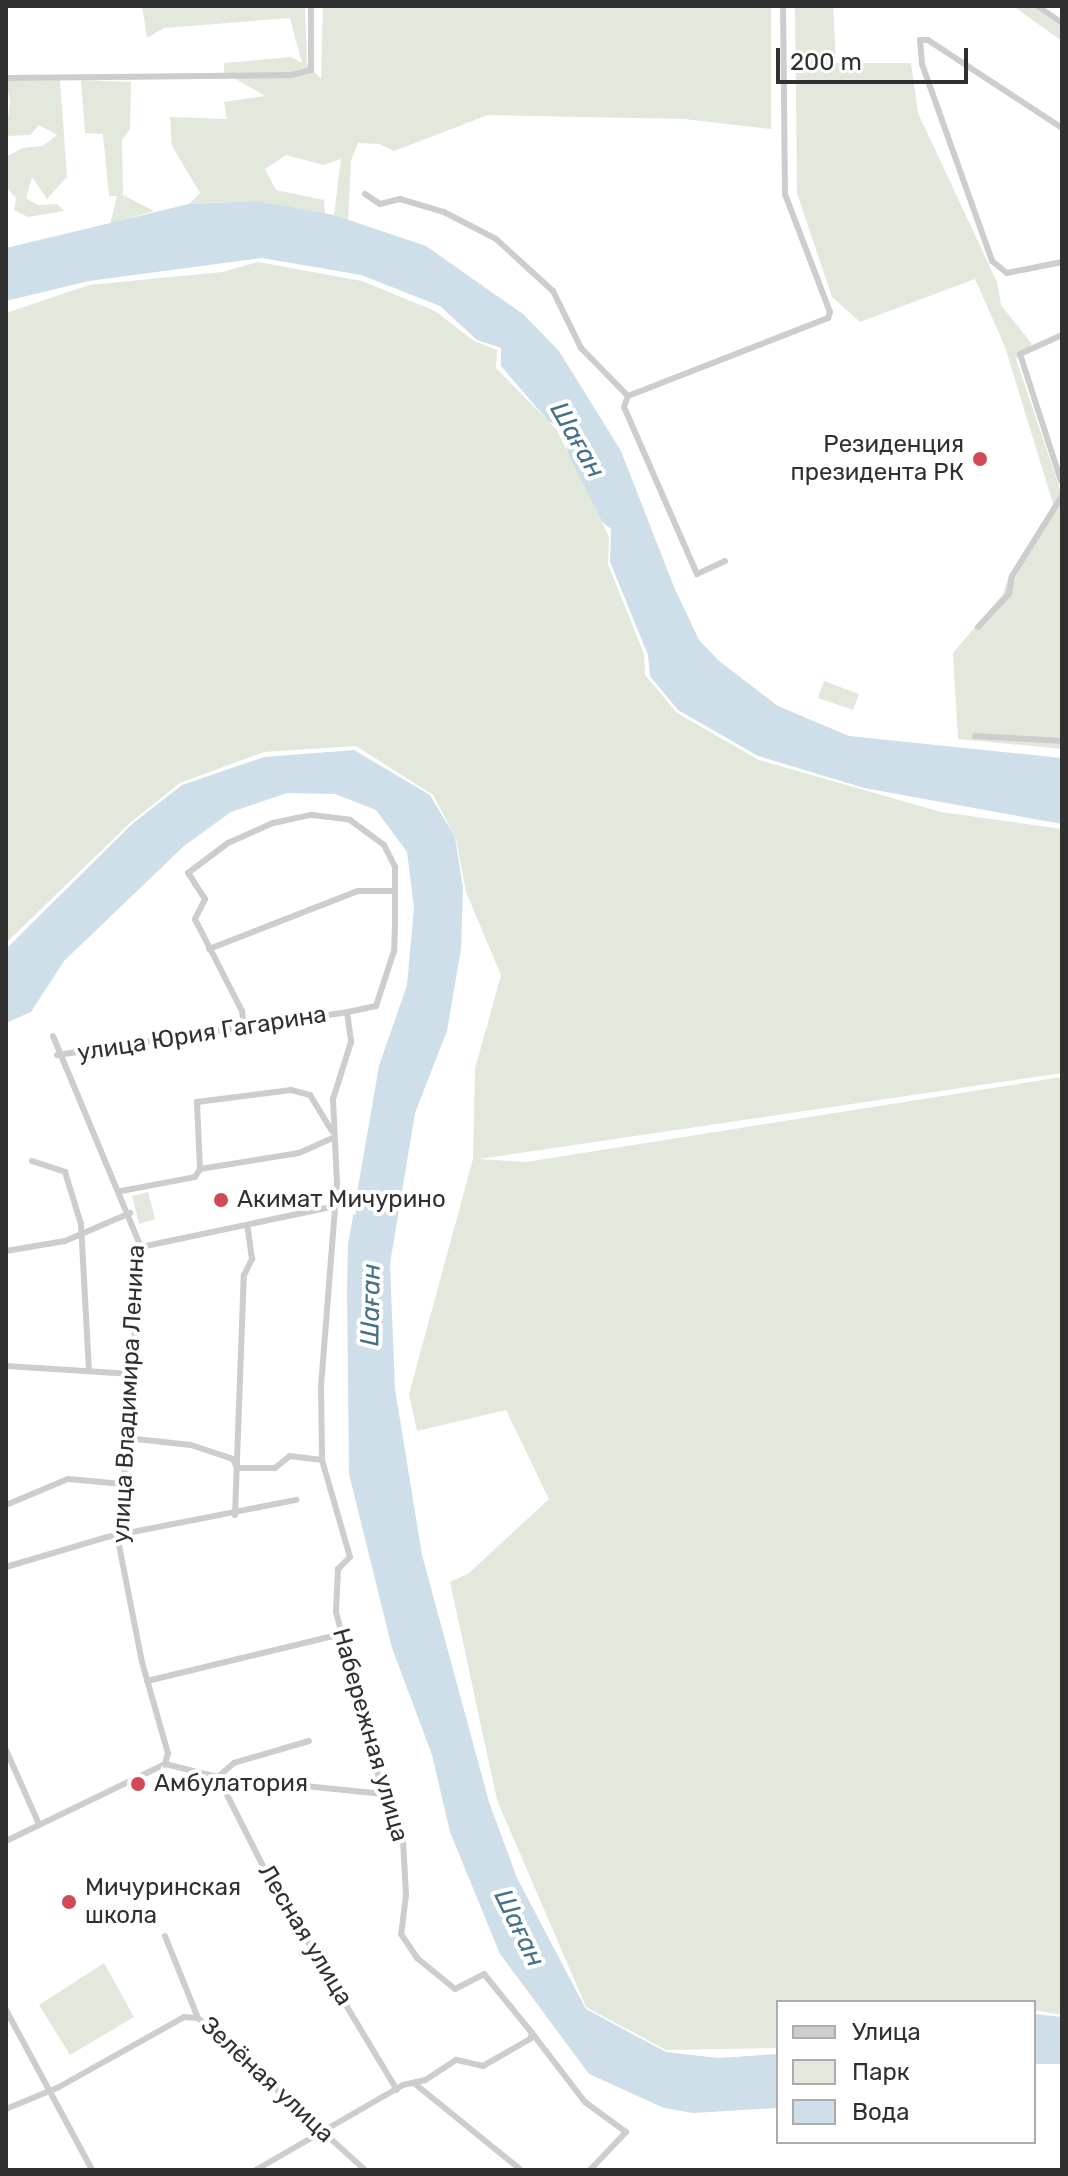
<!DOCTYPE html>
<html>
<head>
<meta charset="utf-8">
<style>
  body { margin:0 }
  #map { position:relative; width:1068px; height:2176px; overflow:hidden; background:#fff; font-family:Rubik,sans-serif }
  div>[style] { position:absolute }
  .green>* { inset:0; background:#e3e8dd }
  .water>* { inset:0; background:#cfdfe9 }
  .street>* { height:6px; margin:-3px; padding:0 3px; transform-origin:3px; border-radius:3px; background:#cdcdcd }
  .dots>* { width:22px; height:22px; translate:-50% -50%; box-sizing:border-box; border:4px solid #fff; border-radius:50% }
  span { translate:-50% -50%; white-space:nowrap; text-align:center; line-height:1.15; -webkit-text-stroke:8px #fff; paint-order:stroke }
  .poi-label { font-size:24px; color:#303030 }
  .right { translate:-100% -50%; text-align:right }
  .left { translate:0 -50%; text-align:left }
  .street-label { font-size:24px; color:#303030 }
  .water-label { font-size:26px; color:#477189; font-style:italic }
  .frame { position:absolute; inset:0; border:8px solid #303030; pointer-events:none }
  .legend { position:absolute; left:776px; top:2000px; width:260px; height:144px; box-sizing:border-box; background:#fff; border:2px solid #acacac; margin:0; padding:10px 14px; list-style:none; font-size:24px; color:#303030 }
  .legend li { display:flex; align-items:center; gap:16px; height:40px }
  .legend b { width:40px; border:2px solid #acacac }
  .scale { position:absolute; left:776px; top:48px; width:192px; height:36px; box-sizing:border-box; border:4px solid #303030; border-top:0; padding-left:10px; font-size:24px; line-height:28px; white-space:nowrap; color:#303030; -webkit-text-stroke:6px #fff; paint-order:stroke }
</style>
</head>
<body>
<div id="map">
  <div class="green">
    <div style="clip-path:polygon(142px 6px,305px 6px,307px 64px,321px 79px,323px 6px,771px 6px,771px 129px,684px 119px,488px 115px,394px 151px,379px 144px,358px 143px,351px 161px,348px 220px,334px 215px,341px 159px,323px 165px,286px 155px,265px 169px,276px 190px,324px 200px,325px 214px,258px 201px,189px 204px,200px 193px,172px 146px,170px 117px,227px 119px,224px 102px,265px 96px,224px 72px,224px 63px,291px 57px,302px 63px,290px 18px,164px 28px,147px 38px)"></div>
    <div style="clip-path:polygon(795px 6px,833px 6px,836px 63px,911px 63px,918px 113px,997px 282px,1001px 305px,1032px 344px,1016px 359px,1062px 495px,1062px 749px,958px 739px,953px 653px,1003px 594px,1009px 576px,1054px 507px,1005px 347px,975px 279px,860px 322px,832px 297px,797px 193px)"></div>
    <div style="clip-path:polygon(1013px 6px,1031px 6px,1062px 27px,1062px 41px)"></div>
    <div style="clip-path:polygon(60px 80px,67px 177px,47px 199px,32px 177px,26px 198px,38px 205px,57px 204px,64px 211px,28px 217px,14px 210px,16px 198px,6px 187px,6px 157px,22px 148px,43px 146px,57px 135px,39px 125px,30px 135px,6px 136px,10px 101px,6px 81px)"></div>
    <div style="clip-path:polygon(81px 80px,131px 82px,130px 129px,122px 140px,123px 195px,154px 211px,110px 224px,117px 196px,109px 196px,103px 134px,85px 133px)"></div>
    <div style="clip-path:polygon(258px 262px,362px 281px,435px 311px,474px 341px,497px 350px,496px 368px,557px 430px,609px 537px,608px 564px,644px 654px,645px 675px,677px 713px,759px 760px,941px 812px,1062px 829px,1062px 1073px,479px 1159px,526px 1162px,1062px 1077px,1062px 2015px,1034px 2010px,1034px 2002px,778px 2002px,778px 2048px,666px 2050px,586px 2007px,497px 1800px,450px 1582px,469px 1573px,549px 1499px,506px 1410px,417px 1431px,409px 1394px,473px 1159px,475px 1069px,501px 975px,466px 892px,456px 839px,433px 795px,356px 746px,264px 752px,180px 783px,131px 822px,6px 943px,6px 313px,89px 285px,222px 272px)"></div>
    <div style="clip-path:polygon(824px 681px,859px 694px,853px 710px,818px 698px)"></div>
    <div style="clip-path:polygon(148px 1192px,155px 1219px,139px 1224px,132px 1196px)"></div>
    <div style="clip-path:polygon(104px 1963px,134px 2017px,70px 2055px,39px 2005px)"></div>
  </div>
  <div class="water">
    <div style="clip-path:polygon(258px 201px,334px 215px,426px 246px,523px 314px,559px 351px,621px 451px,674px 587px,699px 640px,719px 661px,778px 706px,849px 736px,1062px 758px,1062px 824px,864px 788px,758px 756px,678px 710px,650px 676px,648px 655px,610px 562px,611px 529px,602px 522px,569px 456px,561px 427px,549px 422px,501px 366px,501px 348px,477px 340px,440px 306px,361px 275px,262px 258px,89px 281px,6px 301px,6px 248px,189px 204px)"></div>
    <div style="clip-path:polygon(354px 750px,430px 795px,455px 837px,463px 888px,461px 949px,447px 1031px,415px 1113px,390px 1264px,395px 1389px,422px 1555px,489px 1802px,517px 1878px,586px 2009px,666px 2052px,718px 2058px,778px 2054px,778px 2108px,693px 2113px,664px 2108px,589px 2074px,500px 1954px,450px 1832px,432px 1755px,392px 1648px,349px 1474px,347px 1290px,348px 1245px,379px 1066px,407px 985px,414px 907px,407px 852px,376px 810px,335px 794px,287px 793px,231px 812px,184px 846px,64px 961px,31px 1012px,6px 1023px,6px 949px,132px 824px,182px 785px,264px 757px)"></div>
    <div style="clip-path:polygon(1034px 2014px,1062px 2017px,1062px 2064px,1034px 2064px)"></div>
  </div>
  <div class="street">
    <div style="left:1037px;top:6px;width:30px;rotate:34deg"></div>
    <div style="left:6px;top:78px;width:285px;rotate:-0.6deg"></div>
    <div style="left:291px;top:75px;width:21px;rotate:-14deg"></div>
    <div style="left:311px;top:70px;width:64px;rotate:-90deg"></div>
    <div style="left:1062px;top:128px;width:160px;rotate:-146.7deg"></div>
    <div style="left:928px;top:40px;width:8px;rotate:180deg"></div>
    <div style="left:920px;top:40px;width:24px;rotate:85deg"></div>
    <div style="left:922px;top:64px;width:209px;rotate:70.4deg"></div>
    <div style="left:992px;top:261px;width:19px;rotate:39deg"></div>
    <div style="left:1007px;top:273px;width:56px;rotate:-11.3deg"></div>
    <div style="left:365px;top:194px;width:18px;rotate:34deg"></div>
    <div style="left:380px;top:204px;width:21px;rotate:-14deg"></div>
    <div style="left:400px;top:199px;width:46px;rotate:16.5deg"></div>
    <div style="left:444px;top:212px;width:59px;rotate:27.4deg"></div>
    <div style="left:496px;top:239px;width:77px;rotate:42.4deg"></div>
    <div style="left:553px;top:291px;width:64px;rotate:63.8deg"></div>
    <div style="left:581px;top:348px;width:67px;rotate:45.6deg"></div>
    <div style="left:1061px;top:481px;width:133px;rotate:-107.9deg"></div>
    <div style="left:1020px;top:354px;width:46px;rotate:-24.3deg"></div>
    <div style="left:725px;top:561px;width:31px;rotate:155deg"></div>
    <div style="left:697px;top:574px;width:182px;rotate:-113.6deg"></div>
    <div style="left:624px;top:407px;width:12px;rotate:-70deg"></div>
    <div style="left:628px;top:396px;width:215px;rotate:-21.3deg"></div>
    <div style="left:828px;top:318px;width:6px;rotate:-72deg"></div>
    <div style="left:830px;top:312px;width:126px;rotate:-110.9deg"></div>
    <div style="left:785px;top:194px;width:188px;rotate:-90.6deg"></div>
    <div style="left:978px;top:627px;width:45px;rotate:-46.8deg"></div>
    <div style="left:1009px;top:594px;width:18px;rotate:-81deg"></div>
    <div style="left:1012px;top:576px;width:94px;rotate:-58deg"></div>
    <div style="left:975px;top:736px;width:87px;rotate:3.3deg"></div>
    <div style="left:209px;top:949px;width:160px;rotate:-21.3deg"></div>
    <div style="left:358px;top:891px;width:34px"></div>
    <div style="left:244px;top:1027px;width:16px;rotate:-97deg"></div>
    <div style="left:242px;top:1011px;width:103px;rotate:-117.1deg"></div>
    <div style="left:195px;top:919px;width:22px;rotate:-63deg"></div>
    <div style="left:205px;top:899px;width:31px;rotate:-123deg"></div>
    <div style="left:188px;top:873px;width:50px;rotate:-36.9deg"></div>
    <div style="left:228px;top:843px;width:49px;rotate:-24deg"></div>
    <div style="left:273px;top:823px;width:40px;rotate:-12deg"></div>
    <div style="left:312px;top:815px;width:38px;rotate:7deg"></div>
    <div style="left:350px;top:820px;width:42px;rotate:36.3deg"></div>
    <div style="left:384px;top:845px;width:25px;rotate:63deg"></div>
    <div style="left:395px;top:867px;width:58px;rotate:90deg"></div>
    <div style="left:395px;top:925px;width:26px;rotate:92deg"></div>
    <div style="left:394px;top:951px;width:58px;rotate:108.1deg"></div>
    <div style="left:376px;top:1006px;width:30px;rotate:168deg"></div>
    <div style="left:347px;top:1012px;width:30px;rotate:82deg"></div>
    <div style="left:351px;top:1042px;width:60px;rotate:107.5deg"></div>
    <div style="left:333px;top:1099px;width:84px;rotate:87.3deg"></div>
    <div style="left:337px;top:1183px;width:204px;rotate:94.5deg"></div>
    <div style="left:321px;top:1386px;width:74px;rotate:89.2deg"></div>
    <div style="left:322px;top:1460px;width:101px;rotate:73.9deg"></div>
    <div style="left:350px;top:1557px;width:17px;rotate:135deg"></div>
    <div style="left:338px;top:1569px;width:43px;rotate:92.7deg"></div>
    <div style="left:336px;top:1612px;width:188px;rotate:75.5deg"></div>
    <div style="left:383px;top:1794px;width:50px;rotate:66.5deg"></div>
    <div style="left:403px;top:1840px;width:55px;rotate:86.9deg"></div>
    <div style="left:406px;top:1895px;width:39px;rotate:97deg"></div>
    <div style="left:401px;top:1934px;width:29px;rotate:56deg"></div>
    <div style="left:417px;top:1958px;width:49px;rotate:39.2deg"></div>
    <div style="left:455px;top:1989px;width:33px;rotate:-27deg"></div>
    <div style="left:484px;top:1974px;width:76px;rotate:50.9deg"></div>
    <div style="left:532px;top:2033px;width:6px;rotate:108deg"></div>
    <div style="left:530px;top:2039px;width:54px;rotate:150.1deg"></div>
    <div style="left:483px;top:2066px;width:28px;rotate:-167deg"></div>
    <div style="left:456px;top:2060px;width:37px;rotate:147deg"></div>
    <div style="left:425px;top:2080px;width:23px;rotate:167deg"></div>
    <div style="left:403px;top:2085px;width:170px;rotate:150deg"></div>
    <div style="left:53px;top:1036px;width:229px;rotate:67.4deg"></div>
    <div style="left:141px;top:1247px;width:299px;rotate:94.2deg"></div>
    <div style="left:119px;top:1545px;width:119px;rotate:78.9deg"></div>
    <div style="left:142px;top:1662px;width:95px;rotate:74.1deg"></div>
    <div style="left:168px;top:1753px;width:11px;rotate:105deg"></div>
    <div style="left:57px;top:1055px;width:293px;rotate:-8.4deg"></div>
    <div style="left:32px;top:1161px;width:35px;rotate:18deg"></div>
    <div style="left:65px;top:1172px;width:54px;rotate:72.9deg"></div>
    <div style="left:81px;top:1224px;width:147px;rotate:86.9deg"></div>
    <div style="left:200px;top:1169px;width:67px;rotate:-92.6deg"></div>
    <div style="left:197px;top:1102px;width:95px;rotate:-7.3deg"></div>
    <div style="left:291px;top:1090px;width:20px;rotate:15deg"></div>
    <div style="left:310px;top:1095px;width:42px;rotate:58.6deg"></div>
    <div style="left:121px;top:1191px;width:75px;rotate:-10.7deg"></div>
    <div style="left:195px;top:1177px;width:9px;rotate:-58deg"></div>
    <div style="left:200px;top:1169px;width:100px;rotate:-9.2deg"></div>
    <div style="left:299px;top:1153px;width:36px;rotate:-24deg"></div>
    <div style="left:141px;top:1247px;width:199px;rotate:-11.9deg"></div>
    <div style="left:6px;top:1251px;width:60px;rotate:-9.6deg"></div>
    <div style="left:65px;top:1241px;width:71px;rotate:-23.3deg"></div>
    <div style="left:6px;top:1366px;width:126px;rotate:3.6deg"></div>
    <div style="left:127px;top:1438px;width:64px;rotate:6.2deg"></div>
    <div style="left:191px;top:1445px;width:44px;rotate:18.4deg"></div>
    <div style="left:233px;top:1459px;width:10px;rotate:66deg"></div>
    <div style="left:237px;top:1468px;width:38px"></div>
    <div style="left:275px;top:1468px;width:19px;rotate:-39deg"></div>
    <div style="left:290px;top:1456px;width:32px;rotate:7deg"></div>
    <div style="left:6px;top:1505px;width:67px;rotate:-22.8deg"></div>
    <div style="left:68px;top:1479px;width:55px;rotate:5.2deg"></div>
    <div style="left:235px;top:1515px;width:240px;rotate:-87.9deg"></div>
    <div style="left:244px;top:1275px;width:18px;rotate:-63deg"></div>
    <div style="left:252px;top:1259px;width:34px;rotate:-98deg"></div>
    <div style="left:6px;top:1567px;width:105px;rotate:-16.5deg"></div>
    <div style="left:107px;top:1537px;width:193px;rotate:-11.1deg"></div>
    <div style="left:147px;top:1681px;width:200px;rotate:-13.6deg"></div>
    <div style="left:309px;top:1741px;width:78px;rotate:163.7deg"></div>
    <div style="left:234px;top:1763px;width:21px;rotate:139deg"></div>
    <div style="left:218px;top:1777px;width:106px;rotate:63.2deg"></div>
    <div style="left:266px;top:1872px;width:254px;rotate:59deg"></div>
    <div style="left:6px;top:1750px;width:81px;rotate:66deg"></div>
    <div style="left:6px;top:1841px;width:177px;rotate:-25.8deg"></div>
    <div style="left:165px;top:1764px;width:55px;rotate:13.8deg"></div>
    <div style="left:218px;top:1777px;width:166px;rotate:5.9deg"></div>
    <div style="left:165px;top:1936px;width:88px;rotate:68.1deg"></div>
    <div style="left:198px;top:2018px;width:226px;rotate:42.3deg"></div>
    <div style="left:6px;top:2010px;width:182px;rotate:61.7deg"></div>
    <div style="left:532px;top:2033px;width:87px;rotate:52.5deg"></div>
    <div style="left:585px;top:2102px;width:51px;rotate:36.2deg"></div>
    <div style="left:626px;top:2132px;width:52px;rotate:133.5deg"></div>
    <div style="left:414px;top:2083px;width:138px;rotate:39.1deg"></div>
    <div style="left:6px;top:2109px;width:57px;rotate:-22.5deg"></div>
    <div style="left:59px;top:2087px;width:143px;rotate:-29.2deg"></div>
    <div style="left:184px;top:2017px;width:14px;rotate:4deg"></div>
  </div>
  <div class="dots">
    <div style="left:980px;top:459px;background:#d14955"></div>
    <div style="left:221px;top:1200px;background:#d14955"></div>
    <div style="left:138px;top:1784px;background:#d14955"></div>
    <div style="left:69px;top:1902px;background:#d14955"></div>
  </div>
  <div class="poi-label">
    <span class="right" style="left:964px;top:459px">Резиденция<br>президента РК</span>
    <span class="left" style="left:237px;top:1200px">Акимат Мичурино</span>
    <span class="left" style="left:154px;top:1784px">Амбулатория</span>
    <span class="left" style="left:85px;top:1902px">Мичуринская<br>школа</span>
  </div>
  <div class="street-label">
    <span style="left:202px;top:1034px;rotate:-9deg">улица Юрия Гагарина</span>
    <span style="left:129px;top:1394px;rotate:-87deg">улица Владимира Ленина</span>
    <span style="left:370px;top:1735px;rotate:74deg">Набережная улица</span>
    <span style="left:305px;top:1935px;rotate:59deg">Лесная улица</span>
    <span style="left:267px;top:2080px;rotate:43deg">Зелёная улица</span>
  </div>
  <div class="water-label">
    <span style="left:577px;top:440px;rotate:60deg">Шаған</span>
    <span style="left:371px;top:1305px;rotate:-89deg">Шаған</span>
    <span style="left:519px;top:1928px;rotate:64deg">Шаған</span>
  </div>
  <div class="frame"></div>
  <ul class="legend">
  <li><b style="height:10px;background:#cdcdcd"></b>Улица</li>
  <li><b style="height:22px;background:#e3e8dd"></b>Парк</li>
  <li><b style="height:22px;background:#cfdfe9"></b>Вода</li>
  </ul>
  <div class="scale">200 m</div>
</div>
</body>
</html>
